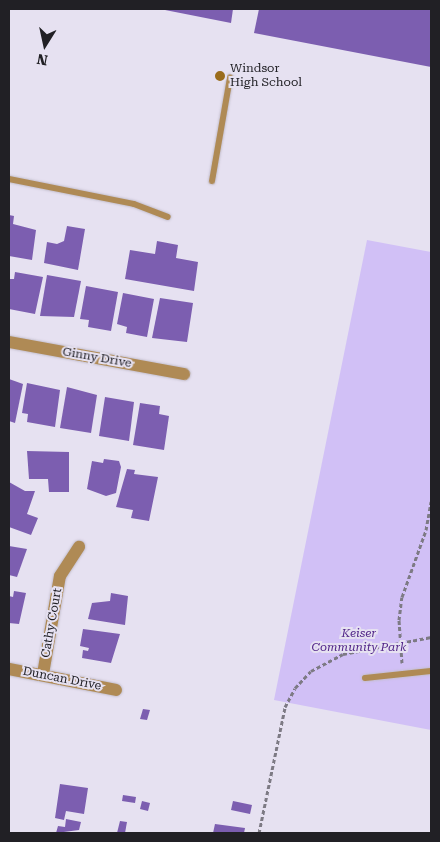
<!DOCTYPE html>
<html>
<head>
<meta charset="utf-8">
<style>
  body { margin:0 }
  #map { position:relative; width:440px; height:842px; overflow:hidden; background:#e6e1f1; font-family:"Roboto Serif",serif }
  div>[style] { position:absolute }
  .green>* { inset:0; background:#d1c0f6 }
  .building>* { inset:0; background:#7c5eb0 }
  .path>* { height:3px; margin-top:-1.5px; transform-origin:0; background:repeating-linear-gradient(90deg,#7d7a84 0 4px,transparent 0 6.5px) }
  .roads { filter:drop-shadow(0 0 1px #c3becc) drop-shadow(0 0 1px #c3becc) }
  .lane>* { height:6px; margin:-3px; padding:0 3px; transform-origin:3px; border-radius:3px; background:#af8a55 }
  .street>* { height:12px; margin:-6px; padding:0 6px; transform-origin:6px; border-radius:6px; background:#af8a55 }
  .dots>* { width:14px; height:14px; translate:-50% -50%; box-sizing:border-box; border:2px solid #e6e1f1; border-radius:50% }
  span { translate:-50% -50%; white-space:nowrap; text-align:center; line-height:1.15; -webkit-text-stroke:4px #e6e1f1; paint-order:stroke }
  .poi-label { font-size:12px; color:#212025 }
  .left { translate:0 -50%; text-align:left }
  .street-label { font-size:12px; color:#212025 }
  .park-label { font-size:12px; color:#522689; font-style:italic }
  .frame { position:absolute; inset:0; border:10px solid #212025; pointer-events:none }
  .north { position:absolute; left:20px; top:20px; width:50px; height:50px; -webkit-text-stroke:4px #e6e1f1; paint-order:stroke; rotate:190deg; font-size:14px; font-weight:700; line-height:20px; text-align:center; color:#212025 }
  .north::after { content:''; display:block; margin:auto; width:18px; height:22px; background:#212025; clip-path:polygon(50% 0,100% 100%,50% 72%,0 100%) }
</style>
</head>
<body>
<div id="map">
  <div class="green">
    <div style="clip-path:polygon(367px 240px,431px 252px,431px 730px,274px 700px)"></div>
  </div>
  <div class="building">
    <div style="clip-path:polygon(160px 9px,233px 9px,231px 23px)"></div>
    <div style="clip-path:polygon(259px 9px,431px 9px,431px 67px,254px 33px)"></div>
    <div style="clip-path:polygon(9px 215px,14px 216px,13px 224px,36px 230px,32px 260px,9px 256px)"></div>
    <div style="clip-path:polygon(67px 226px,85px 229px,78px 270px,44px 263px,47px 242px,57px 244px,64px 241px)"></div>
    <div style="clip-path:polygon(157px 241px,178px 245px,176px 258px,198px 262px,194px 291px,125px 279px,130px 250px,155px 254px)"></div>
    <div style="clip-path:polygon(15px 272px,43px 277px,35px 314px,9px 309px,9px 279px,14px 279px)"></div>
    <div style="clip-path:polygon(47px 275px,81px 281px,74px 317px,40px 316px)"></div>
    <div style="clip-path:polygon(86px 286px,118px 292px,111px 331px,88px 327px,89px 320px,80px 319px)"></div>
    <div style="clip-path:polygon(123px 293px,154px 299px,147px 337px,126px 333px,127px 327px,117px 324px)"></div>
    <div style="clip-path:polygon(160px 298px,193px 303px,187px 342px,152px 338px)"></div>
    <div style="clip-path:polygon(9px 379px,23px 384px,15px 423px,9px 421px)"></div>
    <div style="clip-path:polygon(27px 383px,60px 390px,55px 427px,27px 422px,28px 414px,22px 413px)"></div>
    <div style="clip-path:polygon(67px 387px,97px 395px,91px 433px,60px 428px)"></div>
    <div style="clip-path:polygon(105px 397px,134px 402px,129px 441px,99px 436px)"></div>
    <div style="clip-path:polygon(140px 403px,160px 406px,159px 414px,169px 416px,164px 450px,133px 445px)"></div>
    <div style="clip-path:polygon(27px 451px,69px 452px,69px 492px,49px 492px,48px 479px,29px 479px)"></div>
    <div style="clip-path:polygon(104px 459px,119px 461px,121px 467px,116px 493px,106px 496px,87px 489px,92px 461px,103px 463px)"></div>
    <div style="clip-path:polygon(127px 469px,135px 470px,134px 474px,158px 477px,149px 521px,131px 518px,133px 510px,116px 507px)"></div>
    <div style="clip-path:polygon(9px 482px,25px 491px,35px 491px,27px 514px,38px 518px,31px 535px,9px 527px)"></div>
    <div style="clip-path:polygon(9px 546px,27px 549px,17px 577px,9px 575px)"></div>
    <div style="clip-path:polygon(14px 591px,26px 593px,19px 624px,9px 623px,9px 596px,13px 597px)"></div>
    <div style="clip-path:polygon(111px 593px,128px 596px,125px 625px,88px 619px,92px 603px,110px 601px)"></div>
    <div style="clip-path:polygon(83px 629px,120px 634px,111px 663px,82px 658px,83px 650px,88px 651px,89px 648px,80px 646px)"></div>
    <div style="clip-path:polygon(143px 709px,150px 710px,147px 720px,140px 719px)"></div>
    <div style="clip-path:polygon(60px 784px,88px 788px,84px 814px,66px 811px,64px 820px,55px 818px)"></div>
    <div style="clip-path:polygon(123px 795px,136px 797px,135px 803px,122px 801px)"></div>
    <div style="clip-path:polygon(142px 801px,150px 803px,148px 811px,140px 809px)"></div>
    <div style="clip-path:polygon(233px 801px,252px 805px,250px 814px,231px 810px)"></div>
    <div style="clip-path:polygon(66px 819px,81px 822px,79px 830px,56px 833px,58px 826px,65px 827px)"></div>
    <div style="clip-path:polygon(120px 821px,127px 822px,125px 833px,117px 833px)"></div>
    <div style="clip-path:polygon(215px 824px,245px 828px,244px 833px,213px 833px)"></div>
  </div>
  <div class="path">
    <div style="left:402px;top:663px;width:43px;rotate:-94deg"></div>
    <div style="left:399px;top:620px;width:23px;rotate:-83deg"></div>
    <div style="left:402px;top:597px;width:71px;rotate:-70.3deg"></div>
    <div style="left:426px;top:530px;width:29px;rotate:-80deg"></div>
    <div style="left:259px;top:833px;width:129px;rotate:-78.3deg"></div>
    <div style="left:285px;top:707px;width:21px;rotate:-62deg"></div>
    <div style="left:295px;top:688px;width:23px;rotate:-47deg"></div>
    <div style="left:311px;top:671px;width:36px;rotate:-28deg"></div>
    <div style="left:343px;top:654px;width:90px;rotate:-10.9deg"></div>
  </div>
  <div class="roads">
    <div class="lane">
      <div style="left:9px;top:179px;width:127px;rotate:11.3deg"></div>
      <div style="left:134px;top:204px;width:36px;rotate:21deg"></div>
      <div style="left:212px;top:181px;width:105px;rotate:-80.1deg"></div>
      <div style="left:365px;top:678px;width:66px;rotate:-6.1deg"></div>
    </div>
    <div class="street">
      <div style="left:9px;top:342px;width:178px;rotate:10.4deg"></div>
      <div style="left:9px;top:669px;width:109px;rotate:11.1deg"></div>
      <div style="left:43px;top:674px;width:99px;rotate:-80.2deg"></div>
      <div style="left:60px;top:576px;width:35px;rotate:-57deg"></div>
    </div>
  </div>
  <div class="dots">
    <div style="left:220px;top:76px;background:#9a6c1c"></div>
  </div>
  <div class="poi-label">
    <span class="left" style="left:230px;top:76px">Windsor<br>High School</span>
  </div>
  <div class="street-label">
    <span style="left:97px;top:358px;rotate:10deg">Ginny Drive</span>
    <span style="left:52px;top:623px;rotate:-80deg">Cathy Court</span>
    <span style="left:62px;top:679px;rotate:11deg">Duncan Drive</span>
  </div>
  <div class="park-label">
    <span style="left:359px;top:641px">Keiser<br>Community Park</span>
  </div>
  <div class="frame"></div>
  <div class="north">N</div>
</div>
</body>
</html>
